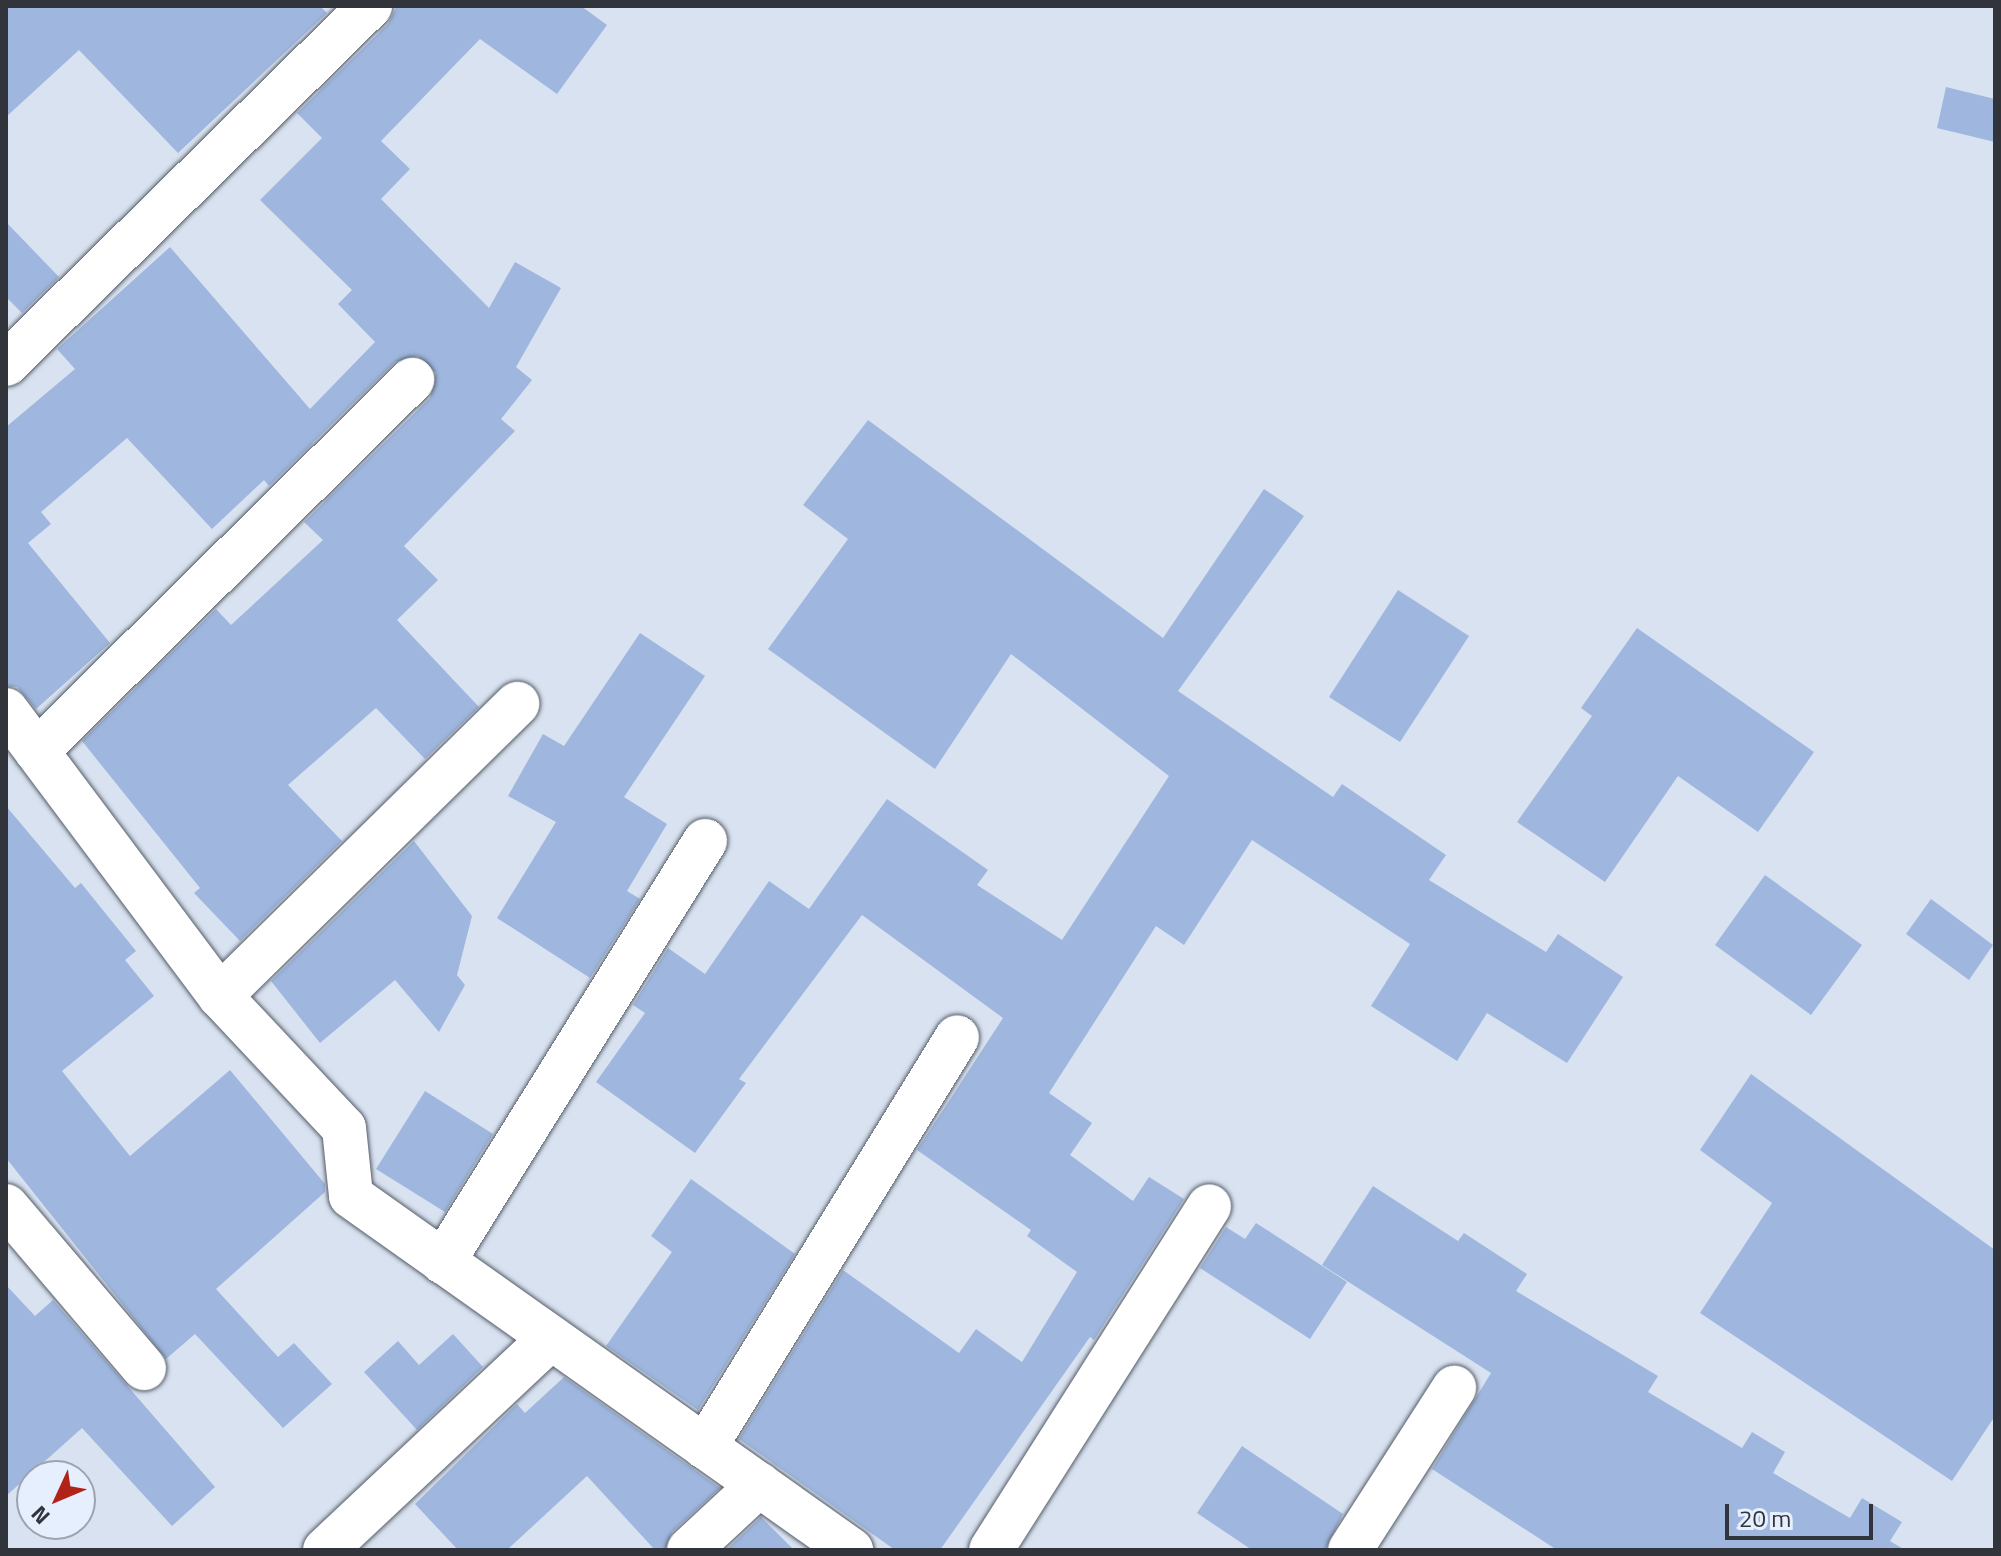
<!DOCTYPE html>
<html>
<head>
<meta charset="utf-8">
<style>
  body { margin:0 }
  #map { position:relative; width:2001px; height:1556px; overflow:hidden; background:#d9e2f0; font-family:"Titillium Web",sans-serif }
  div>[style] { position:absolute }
  .building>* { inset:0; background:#9fb7df }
  .roads { filter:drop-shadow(0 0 2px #545c68) drop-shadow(0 0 2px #545c68) }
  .minor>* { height:44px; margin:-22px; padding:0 22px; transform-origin:22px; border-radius:22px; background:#fff }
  span { translate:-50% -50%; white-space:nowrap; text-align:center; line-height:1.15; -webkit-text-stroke:6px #e6effd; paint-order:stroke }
  .frame { position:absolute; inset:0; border:8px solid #31343a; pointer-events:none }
  .north { position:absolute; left:16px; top:1460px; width:80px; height:80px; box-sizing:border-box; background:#e6effd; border:2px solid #9ea4af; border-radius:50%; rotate:226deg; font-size:22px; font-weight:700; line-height:32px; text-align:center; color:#31343a }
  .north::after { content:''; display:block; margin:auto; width:28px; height:36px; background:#b12219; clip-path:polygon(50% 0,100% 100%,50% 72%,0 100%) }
  .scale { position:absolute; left:1725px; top:1504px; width:148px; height:36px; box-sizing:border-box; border:4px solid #31343a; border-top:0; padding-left:10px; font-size:24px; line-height:28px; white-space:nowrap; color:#31343a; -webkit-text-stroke:6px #e6effd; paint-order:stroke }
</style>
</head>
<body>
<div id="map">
  <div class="building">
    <div style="clip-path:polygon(6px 6px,320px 6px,327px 13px,178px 153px,79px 50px,6px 117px)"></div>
    <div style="clip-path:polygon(397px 6px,581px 6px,607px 25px,557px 94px,480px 39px,381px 141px,410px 169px,381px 199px,489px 308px,515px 262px,561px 288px,516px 367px,532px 380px,501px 419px,515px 431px,404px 546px,438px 580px,397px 620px,479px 707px,425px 759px,376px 708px,288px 785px,342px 841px,240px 941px,194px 893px,200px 888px,82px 741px,216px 609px,231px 625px,323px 540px,304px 522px,430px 398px,436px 373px,418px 356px,395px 362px,269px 486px,264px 480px,212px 529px,127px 438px,41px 512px,51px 524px,28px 543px,110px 643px,36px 709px,17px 687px,6px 686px,6px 427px,75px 369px,57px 349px,170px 247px,310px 409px,375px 342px,338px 304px,352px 290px,260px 200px,322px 138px,297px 113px,388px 24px)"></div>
    <div style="clip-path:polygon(1946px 87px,1995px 99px,1995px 142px,1937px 128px)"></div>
    <div style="clip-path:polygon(6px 222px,59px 277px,22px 313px,6px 297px)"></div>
    <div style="clip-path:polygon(868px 420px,1163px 638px,1264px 489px,1304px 516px,1178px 691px,1333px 797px,1342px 784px,1446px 855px,1429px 880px,1546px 952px,1558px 934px,1623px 977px,1567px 1063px,1487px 1013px,1457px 1061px,1371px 1006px,1410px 944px,1252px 840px,1184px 945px,1156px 926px,1049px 1093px,1092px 1123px,1070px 1155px,1133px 1201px,1149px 1177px,1184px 1199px,1094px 1340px,1090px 1337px,940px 1550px,895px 1550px,739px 1439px,843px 1270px,959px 1353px,976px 1329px,1022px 1362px,1077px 1272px,1027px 1236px,1031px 1230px,917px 1150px,1003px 1018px,862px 915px,739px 1079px,746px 1083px,695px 1153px,596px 1082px,645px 1013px,633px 1005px,668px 948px,705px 974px,769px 881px,809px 909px,887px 799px,988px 870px,977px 885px,1062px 940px,1169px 776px,1011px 654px,935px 769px,768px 649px,848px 539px,803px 505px)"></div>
    <div style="clip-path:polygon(1398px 590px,1469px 636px,1400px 742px,1329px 697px)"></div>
    <div style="clip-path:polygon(1637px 628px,1814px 752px,1758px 832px,1678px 776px,1605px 882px,1517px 822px,1592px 716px,1581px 708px)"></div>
    <div style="clip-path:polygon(640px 633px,705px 676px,624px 797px,667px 824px,627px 891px,640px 899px,590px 978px,497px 918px,556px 822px,508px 796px,543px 734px,564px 746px)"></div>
    <div style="clip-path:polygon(6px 806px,75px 888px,81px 883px,136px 951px,125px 960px,154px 996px,62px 1071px,130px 1156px,230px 1070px,325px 1184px,325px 1192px,216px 1289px,278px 1357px,294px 1343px,332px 1384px,283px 1428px,195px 1334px,166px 1359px,6px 1158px)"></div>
    <div style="clip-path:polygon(414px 841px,472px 916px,457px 975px,465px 985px,439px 1032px,395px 980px,320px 1043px,271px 981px)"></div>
    <div style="clip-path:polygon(1765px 875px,1862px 945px,1811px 1015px,1715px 945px)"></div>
    <div style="clip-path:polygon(1931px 899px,1993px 945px,1969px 980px,1906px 934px)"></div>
    <div style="clip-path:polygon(1751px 1074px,1995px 1250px,1995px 1416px,1952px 1481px,1700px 1313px,1772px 1203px,1700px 1150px)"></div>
    <div style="clip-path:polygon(425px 1091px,493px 1134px,445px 1212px,376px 1169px)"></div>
    <div style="clip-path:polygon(691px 1179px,795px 1254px,698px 1410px,606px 1346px,672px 1252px,651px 1236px)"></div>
    <div style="clip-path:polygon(1373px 1186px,1458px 1241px,1464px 1233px,1527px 1274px,1516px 1291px,1658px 1376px,1648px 1392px,1742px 1448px,1752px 1432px,1785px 1452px,1773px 1473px,1850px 1518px,1862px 1498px,1902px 1522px,1890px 1541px,1905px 1550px,1557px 1550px,1432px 1469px,1491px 1373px,1322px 1265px)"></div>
    <div style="clip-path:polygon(1256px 1223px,1347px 1282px,1310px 1339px,1200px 1268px,1226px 1227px,1245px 1239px)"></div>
    <div style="clip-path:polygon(6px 1285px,35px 1316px,53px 1300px,215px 1487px,172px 1526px,82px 1428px,6px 1496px)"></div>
    <div style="clip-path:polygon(453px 1334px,483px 1367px,417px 1430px,364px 1372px,398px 1341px,419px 1365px)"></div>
    <div style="clip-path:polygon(564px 1377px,720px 1488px,672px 1532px,665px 1550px,655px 1550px,587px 1476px,507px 1550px,458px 1550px,415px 1504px,517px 1404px,525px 1413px)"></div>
    <div style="clip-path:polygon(1242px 1446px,1343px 1514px,1325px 1550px,1252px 1550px,1197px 1513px)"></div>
    <div style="clip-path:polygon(761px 1517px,794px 1550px,726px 1550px)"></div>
  </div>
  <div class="roads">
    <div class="minor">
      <div style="left:6px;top:364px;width:511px;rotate:-44.52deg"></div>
      <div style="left:6px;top:710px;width:357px;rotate:53.2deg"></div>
      <div style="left:220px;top:996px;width:181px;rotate:46.8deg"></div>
      <div style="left:344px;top:1128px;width:68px;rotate:84.1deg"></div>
      <div style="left:351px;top:1196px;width:613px;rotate:35.3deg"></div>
      <div style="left:37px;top:751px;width:528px;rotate:-44.69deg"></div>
      <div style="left:220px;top:996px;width:417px;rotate:-44.5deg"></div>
      <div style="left:6px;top:1206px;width:213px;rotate:49.6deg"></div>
      <div style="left:443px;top:1262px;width:496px;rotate:-58.1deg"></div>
      <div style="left:705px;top:1447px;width:481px;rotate:-58.4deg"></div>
      <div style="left:325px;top:1550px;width:310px;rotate:-43.2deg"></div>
      <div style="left:689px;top:1550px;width:96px;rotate:-42.9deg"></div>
      <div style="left:991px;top:1550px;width:407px;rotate:-57.6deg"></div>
      <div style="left:1350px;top:1550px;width:193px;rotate:-57.3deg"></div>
    </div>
  </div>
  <div class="frame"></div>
  <div class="north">N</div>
  <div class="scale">20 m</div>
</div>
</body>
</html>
